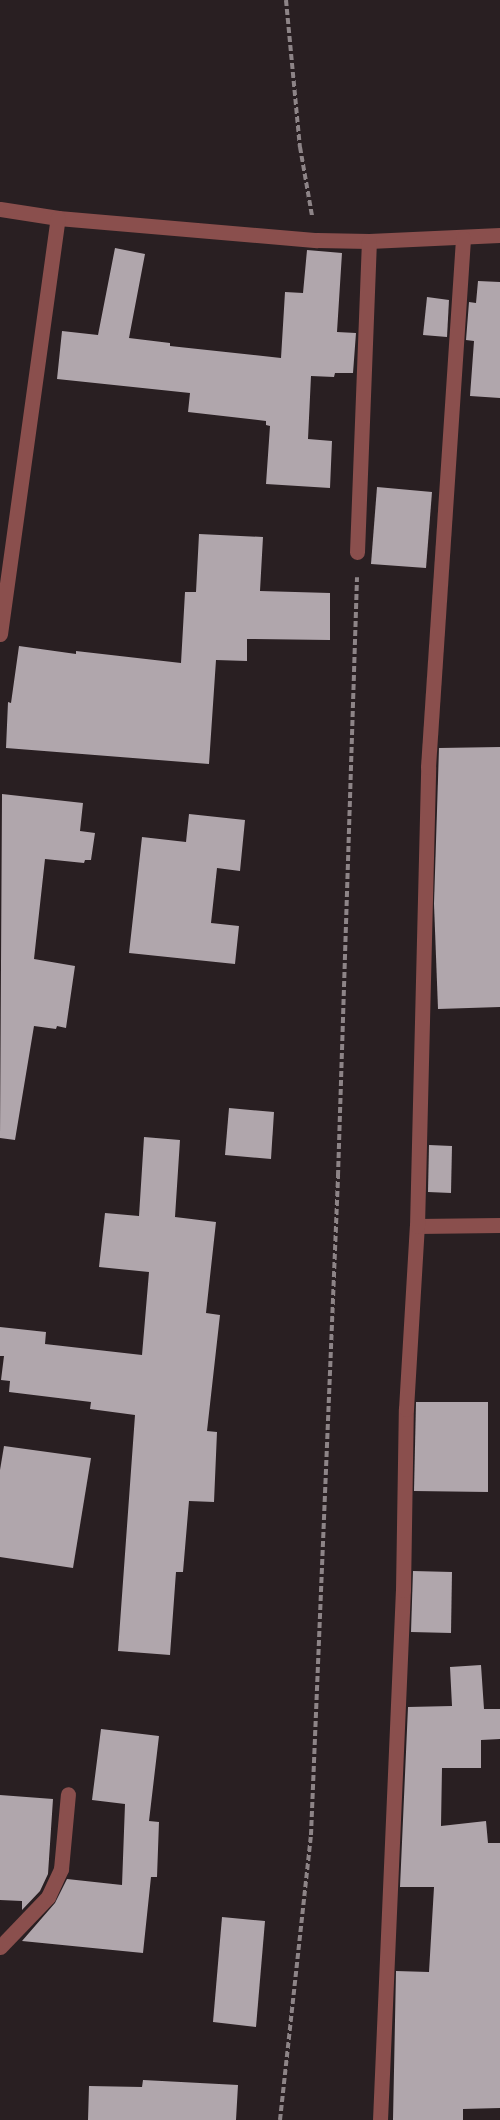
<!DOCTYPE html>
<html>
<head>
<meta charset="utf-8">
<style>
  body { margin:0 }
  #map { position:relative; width:500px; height:2120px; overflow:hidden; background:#291f22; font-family:"Golos Text",sans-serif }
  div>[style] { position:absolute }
  .building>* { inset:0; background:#b0a6ac }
  .path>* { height:4px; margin-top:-2px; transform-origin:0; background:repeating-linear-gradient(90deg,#8d8487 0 6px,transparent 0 9px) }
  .street>* { height:15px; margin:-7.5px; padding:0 7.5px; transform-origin:7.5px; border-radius:7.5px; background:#8a4f4d }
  span { translate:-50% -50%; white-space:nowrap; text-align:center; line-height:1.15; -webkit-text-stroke:6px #0f0b0c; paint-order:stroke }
</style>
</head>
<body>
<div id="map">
  <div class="building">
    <div style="clip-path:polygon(115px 248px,145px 254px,129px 338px,170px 343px,170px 346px,281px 358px,285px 292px,303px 293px,307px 250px,342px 253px,337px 332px,356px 333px,353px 373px,335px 373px,334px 377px,311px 376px,308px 439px,332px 441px,330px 488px,266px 484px,270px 426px,266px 425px,266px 421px,188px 412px,190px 393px,57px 379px,62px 331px,98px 335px)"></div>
    <div style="clip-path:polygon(478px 281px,500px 282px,500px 398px,470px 396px,474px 341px,466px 340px,469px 302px,476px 303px)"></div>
    <div style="clip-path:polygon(427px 297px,449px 300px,447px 337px,423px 335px)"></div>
    <div style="clip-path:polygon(377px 487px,432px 492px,426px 568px,371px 564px)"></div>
    <div style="clip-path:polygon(199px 534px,263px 537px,260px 591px,330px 593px,330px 640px,247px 639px,247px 661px,216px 660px,209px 764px,6px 748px,8px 702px,11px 703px,19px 646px,76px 654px,76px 651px,181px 663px,185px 592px,196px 592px)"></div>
    <div style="clip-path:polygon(500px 747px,500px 1007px,438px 1009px,434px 904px,439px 748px)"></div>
    <div style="clip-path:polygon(2px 794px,83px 803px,80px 831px,95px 833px,91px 860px,85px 860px,84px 863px,45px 859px,34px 959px,75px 966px,66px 1028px,57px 1026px,56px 1029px,34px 1026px,15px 1140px,0 1138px)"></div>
    <div style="clip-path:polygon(189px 814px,245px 820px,240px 871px,217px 868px,211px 923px,239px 926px,235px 964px,129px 953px,142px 837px,186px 842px)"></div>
    <div style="clip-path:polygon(229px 1108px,274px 1112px,271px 1159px,225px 1155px)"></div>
    <div style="clip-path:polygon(144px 1137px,180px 1140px,175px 1217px,216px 1222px,206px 1313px,220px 1315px,207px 1431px,217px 1432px,214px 1502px,189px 1501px,183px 1572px,176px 1572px,170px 1655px,118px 1651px,135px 1415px,90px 1409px,91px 1402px,9px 1392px,10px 1381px,1px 1380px,4px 1356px,0 1356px,0 1327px,46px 1332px,45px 1344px,142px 1355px,149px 1272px,99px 1267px,105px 1213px,139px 1216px)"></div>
    <div style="clip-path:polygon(429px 1145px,452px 1146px,451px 1193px,428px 1192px)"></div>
    <div style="clip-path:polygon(416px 1402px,488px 1402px,488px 1492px,414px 1491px)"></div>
    <div style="clip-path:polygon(4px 1446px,91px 1458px,73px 1568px,0 1557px,0 1470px)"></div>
    <div style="clip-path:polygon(413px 1571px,452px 1572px,451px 1633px,411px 1632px)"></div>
    <div style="clip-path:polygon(481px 1665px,484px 1709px,500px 1709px,500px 1739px,481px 1740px,481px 1768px,442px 1768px,441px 1826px,486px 1821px,488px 1843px,500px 1843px,500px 2108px,463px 2109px,463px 2120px,393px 2120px,396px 1971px,429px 1972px,434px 1887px,400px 1887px,408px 1707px,452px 1706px,450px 1667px)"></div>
    <div style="clip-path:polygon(101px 1729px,159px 1736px,149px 1821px,159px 1822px,157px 1877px,151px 1877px,143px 1953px,22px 1941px,55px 1903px,67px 1879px,122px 1885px,125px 1804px,92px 1800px)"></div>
    <div style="clip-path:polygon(0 1795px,53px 1799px,48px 1874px,40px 1891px,22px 1910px,22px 1901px,0 1900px)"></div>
    <div style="clip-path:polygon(222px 1917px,265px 1921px,256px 2027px,213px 2022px)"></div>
    <div style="clip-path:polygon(143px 2080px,238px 2085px,236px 2120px,88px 2120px,89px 2086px,142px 2087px)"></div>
  </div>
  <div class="path">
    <div style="left:286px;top:0;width:148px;rotate:84.6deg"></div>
    <div style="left:300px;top:147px;width:70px;rotate:80.1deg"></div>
    <div style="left:280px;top:2120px;width:287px;rotate:-83.8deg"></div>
    <div style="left:311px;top:1835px;width:660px;rotate:-87.65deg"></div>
    <div style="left:338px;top:1176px;width:599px;rotate:-88.18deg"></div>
  </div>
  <div class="street">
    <div style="left:0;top:209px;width:59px;rotate:8.8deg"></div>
    <div style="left:58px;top:218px;width:260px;rotate:4.9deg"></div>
    <div style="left:317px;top:240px;width:52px;rotate:1.1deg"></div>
    <div style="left:369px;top:241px;width:131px;rotate:-2.6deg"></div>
    <div style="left:357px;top:552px;width:311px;rotate:-87.8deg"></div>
    <div style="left:0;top:634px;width:420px;rotate:-82.1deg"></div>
    <div style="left:417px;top:1226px;width:83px;rotate:-0.7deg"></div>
    <div style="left:0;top:1947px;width:69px;rotate:-46.2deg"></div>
    <div style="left:48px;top:1897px;width:31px;rotate:-65deg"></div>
    <div style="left:61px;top:1869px;width:75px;rotate:-84.7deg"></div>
    <div style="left:380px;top:2120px;width:530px;rotate:-87.52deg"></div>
    <div style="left:403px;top:1590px;width:181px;rotate:-89.1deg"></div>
    <div style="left:406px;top:1409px;width:183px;rotate:-86.6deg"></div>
    <div style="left:417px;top:1226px;width:459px;rotate:-88.6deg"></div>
    <div style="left:428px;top:767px;width:530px;rotate:-86.21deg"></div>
  </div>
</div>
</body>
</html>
